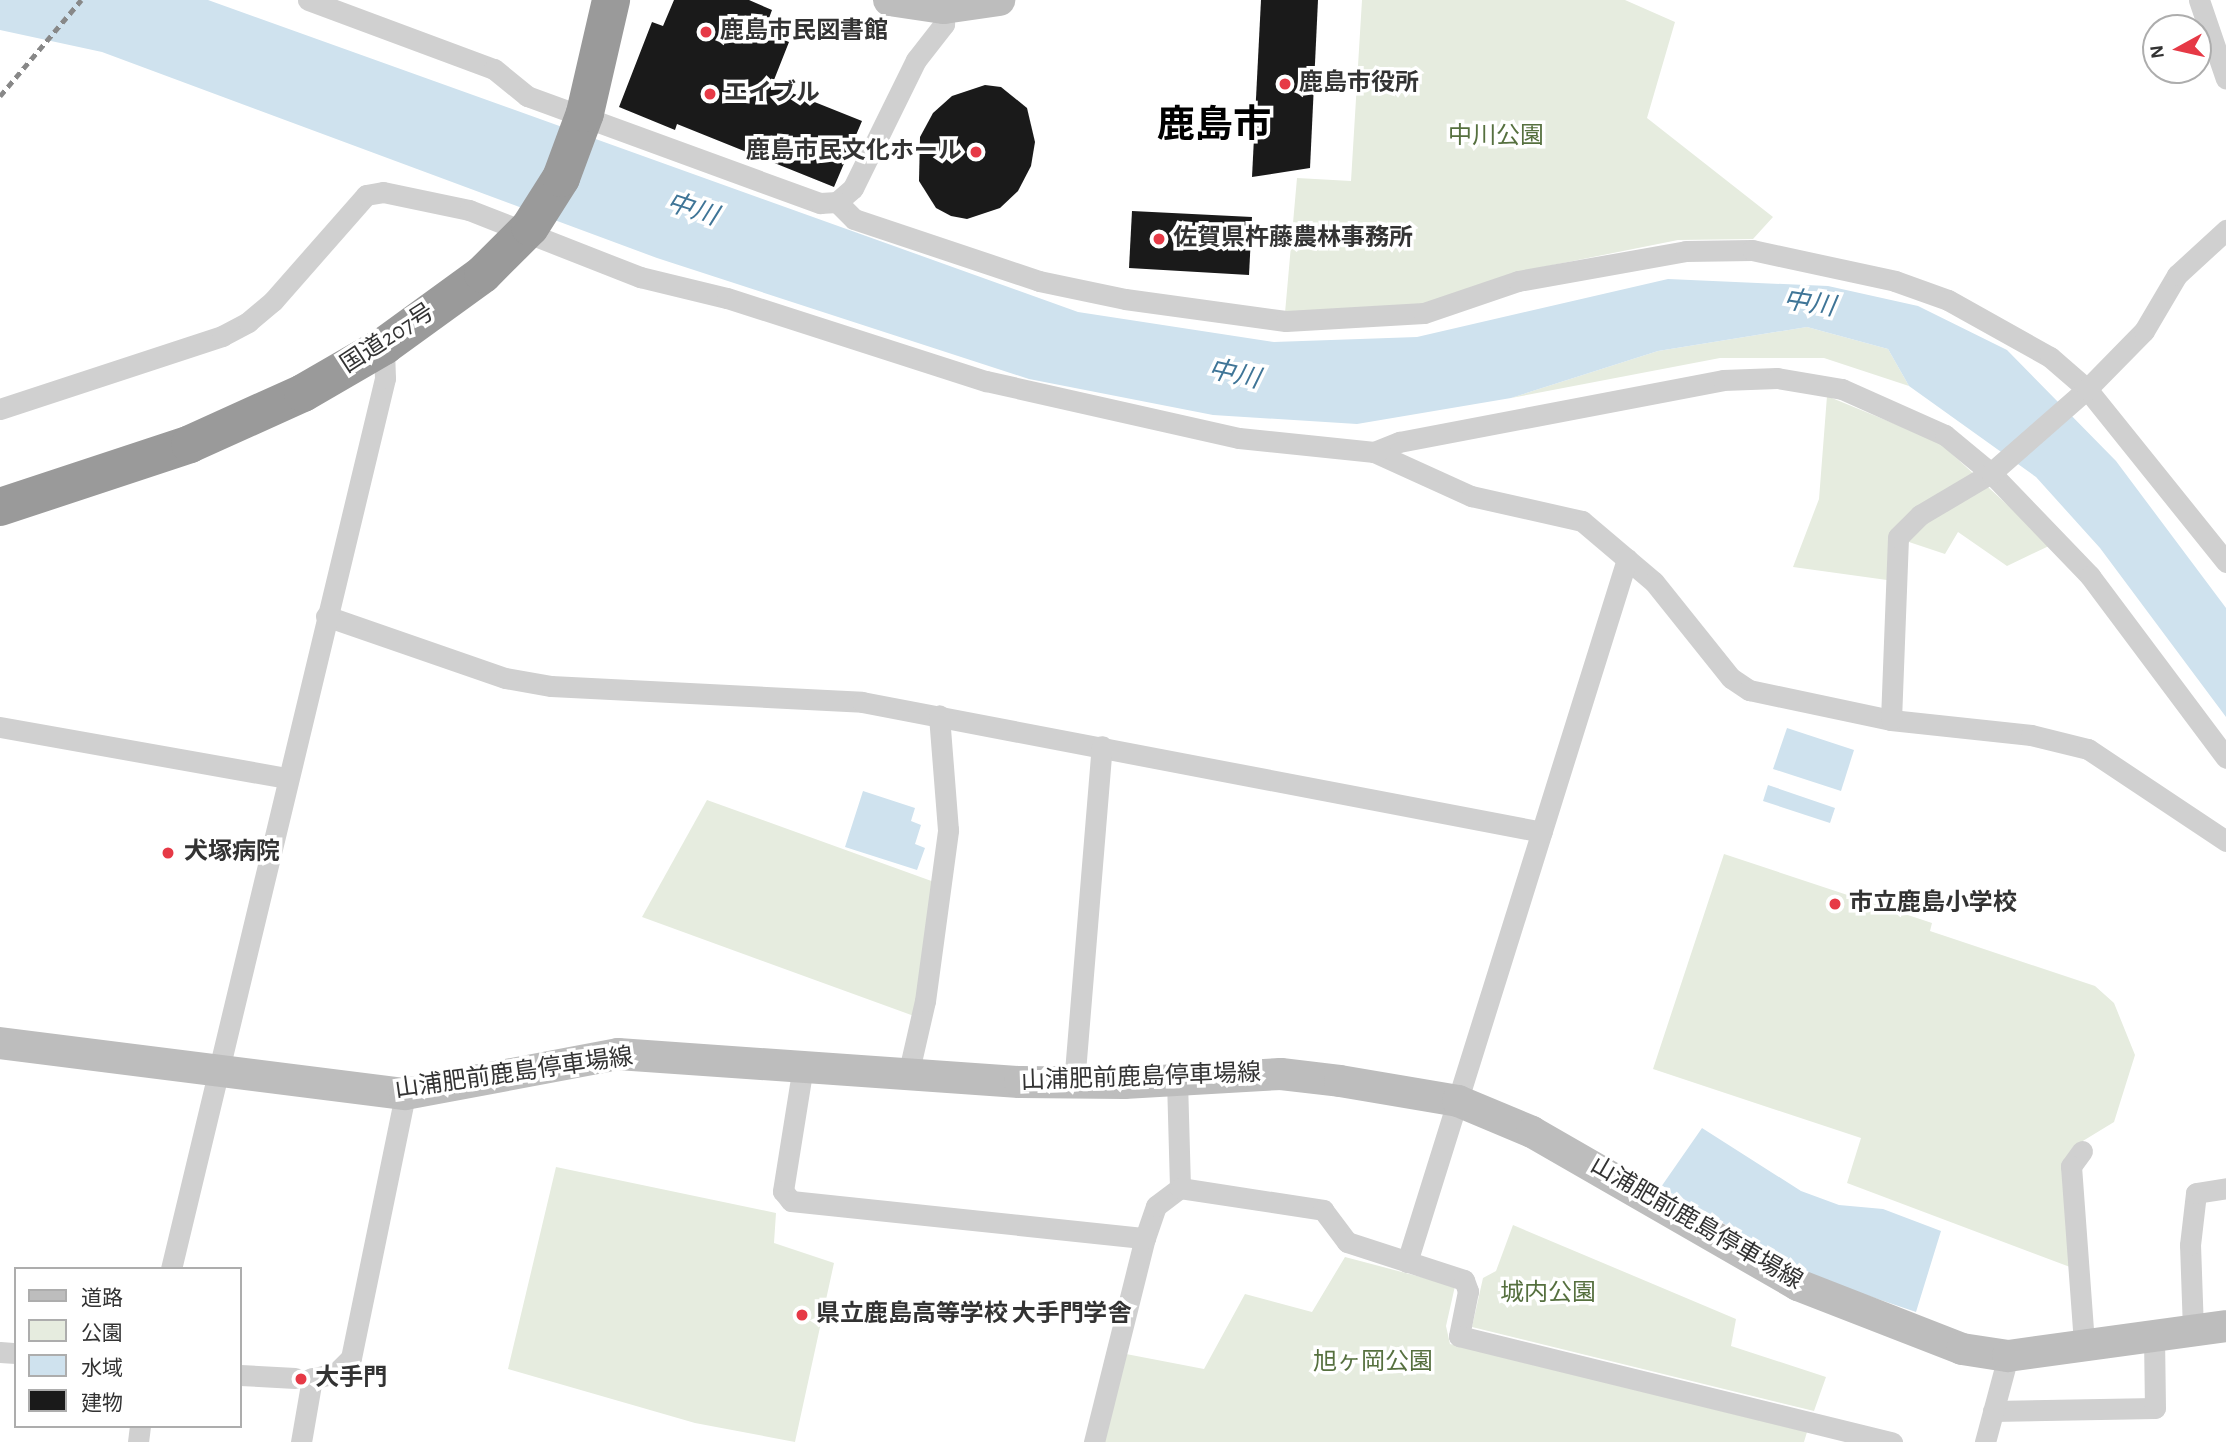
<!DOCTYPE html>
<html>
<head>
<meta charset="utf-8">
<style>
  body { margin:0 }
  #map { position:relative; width:2226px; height:1442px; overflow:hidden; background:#fff; font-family:"Alegreya Sans","Noto Sans JP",sans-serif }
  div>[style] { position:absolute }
  .green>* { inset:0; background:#e6ecdf }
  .water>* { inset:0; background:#cfe2ee }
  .building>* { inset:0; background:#1a1a1a }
  .street>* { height:21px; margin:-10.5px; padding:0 10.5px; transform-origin:10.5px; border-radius:10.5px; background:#d0d0d0 }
  .secondary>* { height:32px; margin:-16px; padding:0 16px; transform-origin:16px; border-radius:16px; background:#bdbdbd }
  .highway>* { height:38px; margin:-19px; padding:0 19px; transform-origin:19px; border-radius:19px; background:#9a9a9a }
  .rail>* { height:5px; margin-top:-2.5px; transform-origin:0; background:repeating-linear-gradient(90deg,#888 0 7px,transparent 0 12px) }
  .dots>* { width:19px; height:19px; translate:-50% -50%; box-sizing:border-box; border:4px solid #fff; border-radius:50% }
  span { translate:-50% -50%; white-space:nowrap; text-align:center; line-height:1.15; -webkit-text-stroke:7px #fff; paint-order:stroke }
  .poi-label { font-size:24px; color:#333; font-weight:700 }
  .left { translate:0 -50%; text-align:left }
  .right { translate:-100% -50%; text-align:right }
  .park-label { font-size:24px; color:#56703f }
  .street-label { font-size:24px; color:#333 }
  .water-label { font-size:26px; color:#3f7597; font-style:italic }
  .town-label { font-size:38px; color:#000; font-weight:700 }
  .legend { position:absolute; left:14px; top:1267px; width:228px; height:161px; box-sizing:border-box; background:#fff; border:2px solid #adadad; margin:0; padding:9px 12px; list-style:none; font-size:21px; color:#333 }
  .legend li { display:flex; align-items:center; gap:14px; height:35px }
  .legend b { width:35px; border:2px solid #adadad }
  .north { position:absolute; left:2142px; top:14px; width:70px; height:70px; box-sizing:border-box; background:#fff; border:2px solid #adadad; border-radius:50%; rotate:262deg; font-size:19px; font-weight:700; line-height:28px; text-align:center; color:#333 }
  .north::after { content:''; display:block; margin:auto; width:24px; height:32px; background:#e63946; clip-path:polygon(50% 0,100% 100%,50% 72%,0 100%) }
</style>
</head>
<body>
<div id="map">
  <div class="green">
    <div style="clip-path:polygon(1362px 0,1625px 0,1675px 22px,1647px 118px,1773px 217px,1753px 239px,1678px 240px,1513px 273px,1423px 306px,1285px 313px,1297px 178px,1351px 181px)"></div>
    <div style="clip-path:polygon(1807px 327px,1888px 349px,1909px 386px,1824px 358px,1720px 358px,1511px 398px,1658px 351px)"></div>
    <div style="clip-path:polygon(1827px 396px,1939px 442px,2051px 545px,2007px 566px,1958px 532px,1945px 554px,1891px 536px,1887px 580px,1793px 567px,1819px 499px)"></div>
    <div style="clip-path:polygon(707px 800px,937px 883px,914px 1016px,642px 917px)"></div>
    <div style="clip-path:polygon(1724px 854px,1932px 923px,1930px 931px,2095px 986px,2114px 1003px,2135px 1055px,2114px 1122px,2073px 1147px,2070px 1267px,1847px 1183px,1861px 1138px,1653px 1069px)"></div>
    <div style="clip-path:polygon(556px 1167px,776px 1213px,774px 1243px,834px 1263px,795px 1442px,695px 1423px,508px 1369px)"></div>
    <div style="clip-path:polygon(1513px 1225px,1736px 1319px,1731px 1346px,1826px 1377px,1814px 1411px,1472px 1327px,1483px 1278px,1496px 1271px)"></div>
    <div style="clip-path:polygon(1345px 1257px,1455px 1286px,1446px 1326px,1450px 1344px,1807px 1432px,1804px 1442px,1104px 1442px,1126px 1354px,1204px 1369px,1245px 1294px,1312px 1312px)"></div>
  </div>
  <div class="water">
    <div style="clip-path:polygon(0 0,208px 0,1078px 312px,1274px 342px,1417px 337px,1668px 279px,1828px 286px,1918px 306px,2007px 350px,2116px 461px,2226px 608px,2226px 717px,2100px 548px,2036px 477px,1909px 386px,1888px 349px,1807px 327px,1658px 351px,1511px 398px,1357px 424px,1213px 415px,1029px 379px,657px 258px,102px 52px,0 30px)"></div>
    <div style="clip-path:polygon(1787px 728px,1854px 750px,1841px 791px,1773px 769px)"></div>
    <div style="clip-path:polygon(1768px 785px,1835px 808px,1830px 823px,1763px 801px)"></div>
    <div style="clip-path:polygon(863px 791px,915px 808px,911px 821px,921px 825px,915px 844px,925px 848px,917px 870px,845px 847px)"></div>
    <div style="clip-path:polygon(1702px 1128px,1801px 1191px,1839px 1205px,1883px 1209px,1941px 1231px,1916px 1312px,1819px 1279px,1661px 1187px)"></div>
  </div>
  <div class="building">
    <div style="clip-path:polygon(674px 0,749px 0,772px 10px,764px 32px,789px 42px,772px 85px,862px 121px,834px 187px,677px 124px,675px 130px,619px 107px,652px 22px,663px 26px)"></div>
    <div style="clip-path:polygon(1261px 0,1318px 0,1310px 168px,1252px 177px)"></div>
    <div style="clip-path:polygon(985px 85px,1001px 87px,1027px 108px,1035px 142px,1031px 166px,1018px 191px,1000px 208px,967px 219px,951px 216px,936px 208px,919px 181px,920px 137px,933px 113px,952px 96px)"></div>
    <div style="clip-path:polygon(1132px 211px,1252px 217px,1249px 275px,1129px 268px)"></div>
  </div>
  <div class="street">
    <div style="left:308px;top:0;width:198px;rotate:20.4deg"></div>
    <div style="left:494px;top:69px;width:43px;rotate:39.3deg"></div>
    <div style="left:527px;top:96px;width:312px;rotate:20.1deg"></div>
    <div style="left:820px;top:203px;width:17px;rotate:-3deg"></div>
    <div style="left:837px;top:202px;width:21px;rotate:-41deg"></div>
    <div style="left:853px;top:188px;width:143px;rotate:-63.8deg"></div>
    <div style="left:916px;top:60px;width:46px;rotate:-52.1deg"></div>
    <div style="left:944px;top:24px;width:16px;rotate:-90deg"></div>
    <div style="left:2199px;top:0;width:83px;rotate:71.1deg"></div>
    <div style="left:837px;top:202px;width:24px;rotate:45deg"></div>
    <div style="left:854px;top:219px;width:195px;rotate:18.5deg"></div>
    <div style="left:1039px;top:281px;width:88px;rotate:11.8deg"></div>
    <div style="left:1125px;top:299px;width:162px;rotate:7.8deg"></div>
    <div style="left:1286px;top:321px;width:138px;rotate:-3.3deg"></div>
    <div style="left:1424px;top:313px;width:99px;rotate:-18.8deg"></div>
    <div style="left:1518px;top:281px;width:171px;rotate:-10.1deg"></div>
    <div style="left:1686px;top:251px;width:66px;rotate:-0.9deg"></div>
    <div style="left:1752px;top:250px;width:146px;rotate:12.2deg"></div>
    <div style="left:1895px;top:281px;width:56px;rotate:19.7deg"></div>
    <div style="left:1948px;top:300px;width:117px;rotate:29.2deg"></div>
    <div style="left:2050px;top:357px;width:49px;rotate:40.9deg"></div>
    <div style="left:2087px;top:389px;width:222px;rotate:51.2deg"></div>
    <div style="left:0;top:409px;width:234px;rotate:-18.2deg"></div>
    <div style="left:222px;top:336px;width:30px;rotate:-28deg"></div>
    <div style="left:248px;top:322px;width:33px;rotate:-40deg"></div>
    <div style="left:273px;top:301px;width:141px;rotate:-48.7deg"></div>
    <div style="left:366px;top:195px;width:17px;rotate:-10deg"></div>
    <div style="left:383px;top:192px;width:88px;rotate:11.8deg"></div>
    <div style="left:469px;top:210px;width:184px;rotate:21.4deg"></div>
    <div style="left:640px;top:277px;width:89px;rotate:13.6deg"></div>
    <div style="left:727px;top:298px;width:272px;rotate:17.8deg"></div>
    <div style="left:986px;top:381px;width:259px;rotate:12.7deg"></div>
    <div style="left:1239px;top:438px;width:136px;rotate:5.9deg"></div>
    <div style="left:1374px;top:452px;width:107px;rotate:24.4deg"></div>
    <div style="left:1471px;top:496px;width:114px;rotate:12.7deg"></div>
    <div style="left:1582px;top:521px;width:94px;rotate:40.3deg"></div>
    <div style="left:1654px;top:582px;width:123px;rotate:51.3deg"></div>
    <div style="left:1731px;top:678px;width:22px;rotate:34deg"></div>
    <div style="left:1749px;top:690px;width:145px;rotate:11.9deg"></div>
    <div style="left:1891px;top:720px;width:141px;rotate:6.1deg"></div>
    <div style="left:2031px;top:735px;width:59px;rotate:13.8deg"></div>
    <div style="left:2088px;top:749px;width:166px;rotate:33.7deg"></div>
    <div style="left:1374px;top:452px;width:27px;rotate:-22deg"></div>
    <div style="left:1399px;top:442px;width:330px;rotate:-10.8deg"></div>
    <div style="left:1723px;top:380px;width:54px;rotate:-2.1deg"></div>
    <div style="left:1777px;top:378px;width:66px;rotate:9.6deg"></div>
    <div style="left:1842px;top:389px;width:113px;rotate:24.1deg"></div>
    <div style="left:1945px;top:435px;width:60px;rotate:39.6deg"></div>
    <div style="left:1991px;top:473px;width:143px;rotate:46.1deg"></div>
    <div style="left:2090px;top:576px;width:227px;rotate:53.2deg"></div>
    <div style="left:326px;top:616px;width:189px;rotate:19.1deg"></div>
    <div style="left:505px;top:678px;width:47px;rotate:9.9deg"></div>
    <div style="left:551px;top:686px;width:311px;rotate:2.9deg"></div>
    <div style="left:862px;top:702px;width:692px;rotate:10.82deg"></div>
    <div style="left:1891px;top:720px;width:183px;rotate:-87.8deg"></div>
    <div style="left:1898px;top:537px;width:31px;rotate:-45deg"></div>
    <div style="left:1920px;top:515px;width:82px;rotate:-30.6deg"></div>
    <div style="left:1991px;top:473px;width:128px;rotate:-41.2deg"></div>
    <div style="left:2087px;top:389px;width:81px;rotate:-45.5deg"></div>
    <div style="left:2144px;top:331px;width:65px;rotate:-59.5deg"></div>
    <div style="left:2177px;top:275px;width:67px;rotate:-42.6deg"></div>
    <div style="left:0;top:727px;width:291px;rotate:10.1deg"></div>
    <div style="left:803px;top:1066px;width:127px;rotate:99.1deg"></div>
    <div style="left:783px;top:1191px;width:13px;rotate:51deg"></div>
    <div style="left:791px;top:1201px;width:356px;rotate:6deg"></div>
    <div style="left:908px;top:1075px;width:76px;rotate:-77.1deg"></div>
    <div style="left:925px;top:1001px;width:173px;rotate:-82.3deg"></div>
    <div style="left:948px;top:830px;width:115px;rotate:-94.5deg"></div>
    <div style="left:1177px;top:1080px;width:108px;rotate:88.4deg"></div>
    <div style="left:1074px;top:1084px;width:339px;rotate:-85.3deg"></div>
    <div style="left:2082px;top:1151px;width:19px;rotate:126deg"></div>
    <div style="left:2071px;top:1166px;width:179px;rotate:85.8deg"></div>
    <div style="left:1407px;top:1262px;width:737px;rotate:-72.62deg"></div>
    <div style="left:171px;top:1269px;width:916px;rotate:-76.49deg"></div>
    <div style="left:385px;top:378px;width:32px;rotate:-92deg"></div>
    <div style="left:2193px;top:1330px;width:85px;rotate:-92deg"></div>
    <div style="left:2190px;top:1245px;width:52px;rotate:-83.4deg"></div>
    <div style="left:2196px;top:1193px;width:30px;rotate:-9deg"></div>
    <div style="left:0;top:1352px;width:16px;rotate:4deg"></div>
    <div style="left:240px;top:1375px;width:55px;rotate:3.1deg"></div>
    <div style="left:307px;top:1380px;width:30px;rotate:-14deg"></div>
    <div style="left:336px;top:1373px;width:21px;rotate:-45deg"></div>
    <div style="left:351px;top:1358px;width:269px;rotate:-78.4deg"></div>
    <div style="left:1993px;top:1411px;width:162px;rotate:-1.1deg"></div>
    <div style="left:2155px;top:1408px;width:72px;rotate:-90.8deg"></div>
    <div style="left:138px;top:1442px;width:16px;rotate:-83deg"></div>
    <div style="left:301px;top:1442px;width:65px;rotate:-80.2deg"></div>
    <div style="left:1094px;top:1442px;width:210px;rotate:-76deg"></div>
    <div style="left:1145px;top:1238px;width:34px;rotate:-71deg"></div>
    <div style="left:1156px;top:1206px;width:30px;rotate:-37deg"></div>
    <div style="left:1180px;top:1188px;width:145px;rotate:8.7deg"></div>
    <div style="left:1323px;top:1210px;width:40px;rotate:53deg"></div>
    <div style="left:1347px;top:1242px;width:123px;rotate:18deg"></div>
    <div style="left:1464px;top:1280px;width:12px;rotate:70deg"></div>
    <div style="left:1468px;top:1291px;width:46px;rotate:101.3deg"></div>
    <div style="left:1459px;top:1336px;width:446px;rotate:13.8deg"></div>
    <div style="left:1985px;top:1442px;width:89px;rotate:-75deg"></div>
  </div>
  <div class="secondary">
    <div style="left:889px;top:0;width:56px;rotate:8.3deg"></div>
    <div style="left:944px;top:8px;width:56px;rotate:-8.3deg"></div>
    <div style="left:0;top:1043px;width:408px;rotate:7.2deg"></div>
    <div style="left:405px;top:1094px;width:217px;rotate:-10.6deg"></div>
    <div style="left:618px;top:1054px;width:403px;rotate:4deg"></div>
    <div style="left:1020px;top:1082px;width:104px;rotate:0.6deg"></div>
    <div style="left:1124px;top:1083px;width:157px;rotate:-3.3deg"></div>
    <div style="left:1281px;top:1074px;width:59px;rotate:6.8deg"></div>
    <div style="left:1340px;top:1081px;width:120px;rotate:9.6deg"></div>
    <div style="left:1458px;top:1101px;width:80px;rotate:22.7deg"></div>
    <div style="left:1532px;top:1132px;width:307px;rotate:29.9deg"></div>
    <div style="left:1798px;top:1285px;width:176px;rotate:21.3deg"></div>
    <div style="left:1962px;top:1349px;width:47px;rotate:8.7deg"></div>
    <div style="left:2008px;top:1356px;width:220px;rotate:-7.8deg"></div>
  </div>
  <div class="highway">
    <div style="left:0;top:507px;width:200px;rotate:-18.3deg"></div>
    <div style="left:190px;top:444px;width:124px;rotate:-24.3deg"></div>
    <div style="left:303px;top:393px;width:94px;rotate:-30.1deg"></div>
    <div style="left:384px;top:346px;width:122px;rotate:-36deg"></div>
    <div style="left:483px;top:274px;width:66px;rotate:-45deg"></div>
    <div style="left:530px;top:227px;width:58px;rotate:-57.7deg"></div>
    <div style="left:561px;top:178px;width:69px;rotate:-69.7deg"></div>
    <div style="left:585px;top:113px;width:116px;rotate:-77deg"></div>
  </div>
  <div class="rail">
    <div style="left:0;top:96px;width:126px;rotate:-49.8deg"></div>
  </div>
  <div class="dots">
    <div style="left:706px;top:32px;background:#e63946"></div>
    <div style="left:1285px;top:84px;background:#e63946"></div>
    <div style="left:710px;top:94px;background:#e63946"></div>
    <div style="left:976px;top:152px;background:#e63946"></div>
    <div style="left:1159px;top:239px;background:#e63946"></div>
    <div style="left:168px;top:853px;background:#e63946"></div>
    <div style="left:1835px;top:904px;background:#e63946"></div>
    <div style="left:802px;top:1315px;background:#e63946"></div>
    <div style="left:301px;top:1379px;background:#e63946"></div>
  </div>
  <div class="poi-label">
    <span class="left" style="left:720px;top:32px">鹿島市民図書館</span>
    <span class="left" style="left:1299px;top:84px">鹿島市役所</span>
    <span class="left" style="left:724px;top:94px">エイブル</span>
    <span class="right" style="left:962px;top:152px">鹿島市民文化ホール</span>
    <span class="left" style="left:1173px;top:239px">佐賀県杵藤農林事務所</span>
    <span class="left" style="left:184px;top:853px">犬塚病院</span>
    <span class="left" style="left:1849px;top:904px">市立鹿島小学校</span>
    <span class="left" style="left:816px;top:1315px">県立鹿島高等学校 大手門学舎</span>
    <span class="left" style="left:315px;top:1379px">大手門</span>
  </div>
  <div class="park-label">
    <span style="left:1496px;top:137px">中川公園</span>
    <span style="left:1548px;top:1294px">城内公園</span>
    <span style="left:1373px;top:1363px">旭ヶ岡公園</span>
  </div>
  <div class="street-label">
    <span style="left:388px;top:339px;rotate:-33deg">国道207号</span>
    <span style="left:514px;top:1074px;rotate:-8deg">山浦肥前鹿島停車場線</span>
    <span style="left:1141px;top:1078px;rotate:-2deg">山浦肥前鹿島停車場線</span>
    <span style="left:1696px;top:1224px;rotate:30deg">山浦肥前鹿島停車場線</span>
  </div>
  <div class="water-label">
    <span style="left:692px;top:210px;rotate:18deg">中川</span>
    <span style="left:1809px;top:304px;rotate:9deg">中川</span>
    <span style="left:1234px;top:375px;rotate:12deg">中川</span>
  </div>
  <div class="town-label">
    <span style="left:1214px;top:127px">鹿島市</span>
  </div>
  <ul class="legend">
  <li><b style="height:9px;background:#bdbdbd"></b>道路</li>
  <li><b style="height:19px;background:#e6ecdf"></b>公園</li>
  <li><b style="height:19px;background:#cfe2ee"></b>水域</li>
  <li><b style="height:19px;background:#1a1a1a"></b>建物</li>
  </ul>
  <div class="north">N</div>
</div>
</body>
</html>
